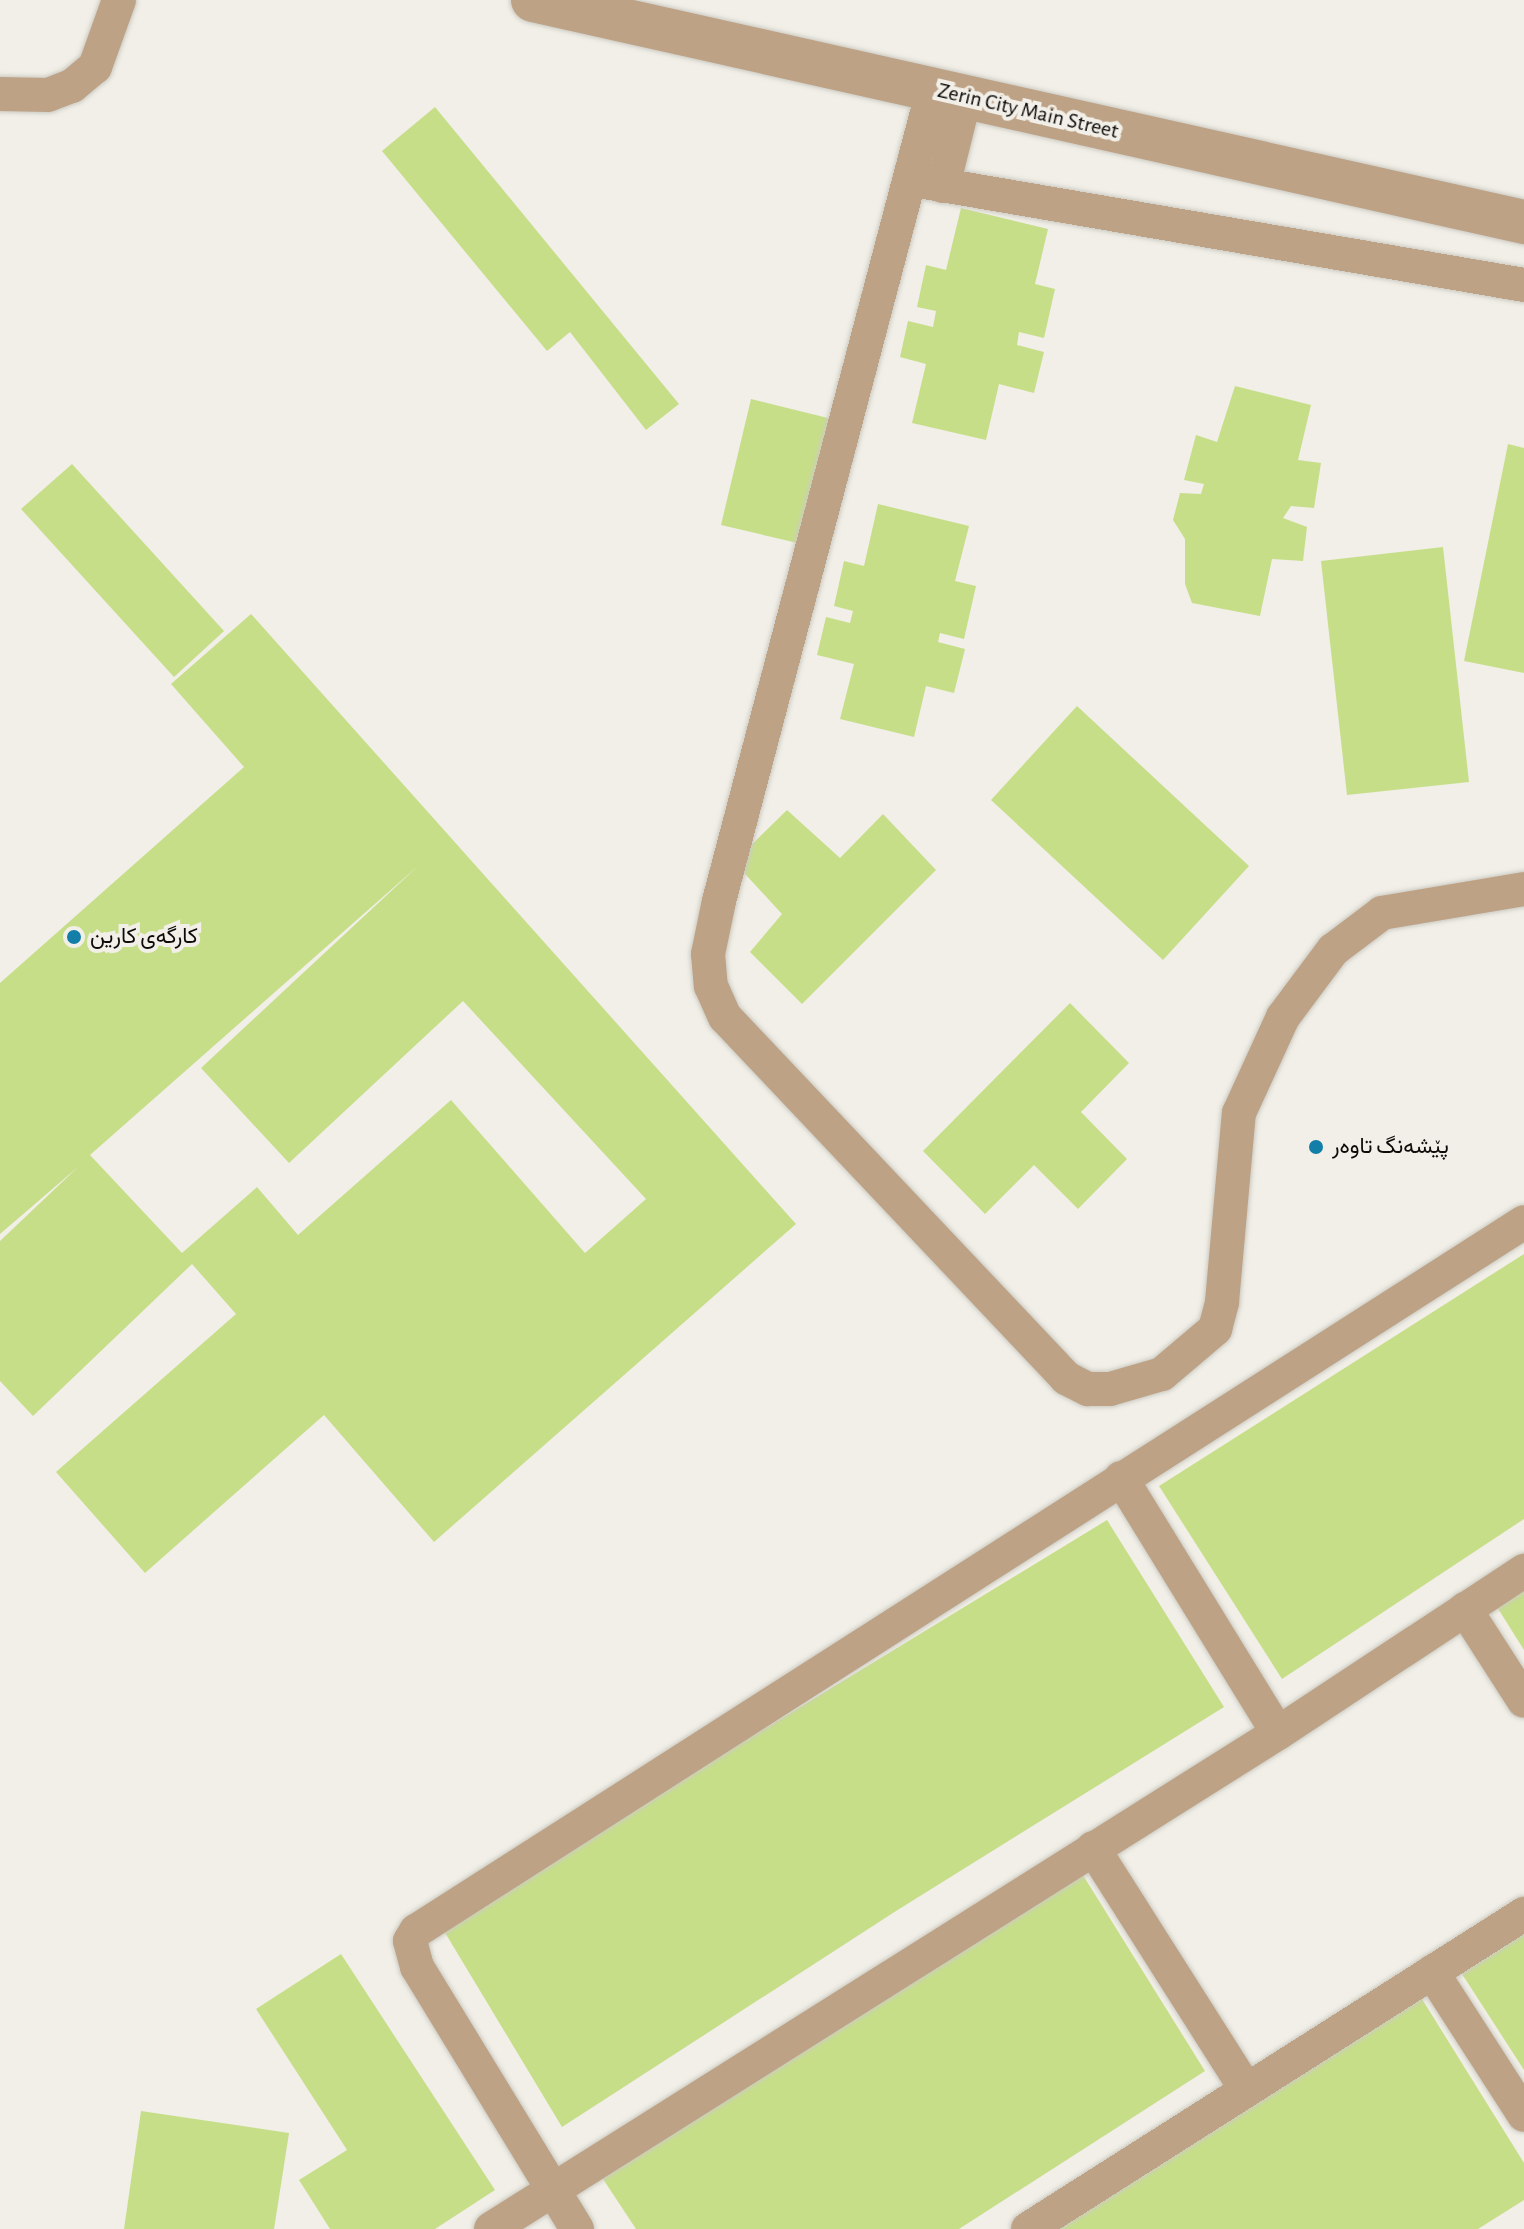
<!DOCTYPE html>
<html>
<head>
<meta charset="utf-8">
<style>
  body { margin:0 }
  #map { position:relative; width:1524px; height:2229px; overflow:hidden; background:#f1efe7; font-family:"Alegreya Sans",Vazirmatn,sans-serif }
  div>[style] { position:absolute }
  .building>* { inset:0; background:#c7de89 }
  .roads { filter:drop-shadow(0 0 2px #cccbc3) drop-shadow(0 0 2px #cccbc3) }
  .minor>* { height:34px; margin:-17px; padding:0 17px; transform-origin:17px; border-radius:17px; background:#bea286 }
  .tertiary>* { height:44px; margin:-22px; padding:0 22px; transform-origin:22px; border-radius:22px; background:#bea286 }
  .dots>* { width:22px; height:22px; translate:-50% -50%; box-sizing:border-box; border:4px solid #f1efe7; border-radius:50% }
  span { translate:-50% -50%; white-space:nowrap; text-align:center; line-height:1.15; -webkit-text-stroke:8px #f1efe7; paint-order:stroke }
  .street-label { font-size:22px; color:#0c0b09 }
  .poi-label { font-size:22px; color:#0c0b09 }
  .left { translate:0 -50%; text-align:left }
</style>
</head>
<body>
<div id="map">
  <div class="building">
    <div style="clip-path:polygon(435px 107px,679px 404px,646px 430px,570px 332px,547px 351px,382px 151px)"></div>
    <div style="clip-path:polygon(961px 208px,1048px 229px,1035px 284px,1055px 289px,1044px 338px,1019px 332px,1017px 345px,1044px 352px,1034px 393px,999px 384px,986px 440px,912px 423px,926px 364px,900px 357px,908px 321px,933px 327px,936px 311px,917px 307px,926px 265px,946px 270px)"></div>
    <div style="clip-path:polygon(1235px 386px,1311px 405px,1298px 460px,1321px 463px,1314px 508px,1291px 506px,1283px 518px,1307px 527px,1303px 561px,1272px 559px,1260px 616px,1192px 603px,1185px 584px,1185px 539px,1173px 520px,1180px 493px,1201px 494px,1204px 484px,1184px 480px,1196px 435px,1217px 442px)"></div>
    <div style="clip-path:polygon(751px 399px,836px 420px,806px 545px,721px 525px)"></div>
    <div style="clip-path:polygon(1508px 444px,1524px 448px,1524px 673px,1464px 661px)"></div>
    <div style="clip-path:polygon(72px 464px,224px 631px,174px 677px,21px 509px)"></div>
    <div style="clip-path:polygon(878px 504px,969px 526px,955px 581px,976px 586px,964px 639px,940px 633px,938px 642px,965px 649px,954px 693px,926px 686px,914px 737px,840px 719px,854px 664px,817px 655px,826px 617px,850px 623px,853px 611px,834px 606px,844px 561px,864px 566px)"></div>
    <div style="clip-path:polygon(1443px 547px,1469px 782px,1347px 795px,1321px 561px)"></div>
    <div style="clip-path:polygon(evenodd,251px 614px,796px 1224px,434px 1542px,324px 1415px,145px 1573px,56px 1472px,236px 1314px,192px 1264px,33px 1416px,0 1381px,0 1241px,78px 1167px,0 1234px,0 983px,244px 767px,171px 684px,251px 614px,418px 866px,201px 1068px,289px 1163px,463px 1001px,646px 1199px,585px 1253px,451px 1100px,298px 1235px,257px 1187px,182px 1253px,90px 1155px,418px 866px)"></div>
    <div style="clip-path:polygon(1077px 706px,1249px 866px,1163px 960px,991px 800px)"></div>
    <div style="clip-path:polygon(787px 810px,840px 858px,883px 814px,936px 870px,802px 1004px,750px 952px,782px 914px,734px 862px)"></div>
    <div style="clip-path:polygon(1070px 1003px,1129px 1063px,1081px 1112px,1127px 1159px,1078px 1209px,1034px 1165px,985px 1214px,923px 1151px)"></div>
    <div style="clip-path:polygon(1524px 1254px,1524px 1519px,1282px 1679px,1159px 1486px)"></div>
    <div style="clip-path:polygon(1107px 1520px,1224px 1707px,896px 1911px,562px 2127px,441px 1926px)"></div>
    <div style="clip-path:polygon(1524px 1590px,1524px 1650px,1497px 1607px)"></div>
    <div style="clip-path:polygon(1081px 1872px,1205px 2071px,959px 2229px,636px 2229px,603px 2179px)"></div>
    <div style="clip-path:polygon(1524px 1934px,1524px 2070px,1462px 1974px)"></div>
    <div style="clip-path:polygon(341px 1954px,495px 2190px,435px 2229px,330px 2229px,299px 2180px,347px 2150px,256px 2009px)"></div>
    <div style="clip-path:polygon(1417px 1991px,1524px 2163px,1524px 2200px,1478px 2229px,1044px 2229px)"></div>
    <div style="clip-path:polygon(141px 2111px,289px 2133px,274px 2229px,124px 2229px)"></div>
  </div>
  <div class="roads">
    <div class="minor">
      <div style="left:933px;top:90px;width:839px;rotate:104.78deg"></div>
      <div style="left:719px;top:901px;width:54px;rotate:101.7deg"></div>
      <div style="left:708px;top:954px;width:32px;rotate:85deg"></div>
      <div style="left:711px;top:986px;width:34px;rotate:66deg"></div>
      <div style="left:725px;top:1017px;width:497px;rotate:46.6deg"></div>
      <div style="left:1066px;top:1378px;width:25px;rotate:27deg"></div>
      <div style="left:1088px;top:1389px;width:22px"></div>
      <div style="left:1110px;top:1389px;width:54px;rotate:-16.1deg"></div>
      <div style="left:1162px;top:1374px;width:70px;rotate:-40.3deg"></div>
      <div style="left:1215px;top:1329px;width:28px;rotate:-75deg"></div>
      <div style="left:1222px;top:1302px;width:190px;rotate:-84.9deg"></div>
      <div style="left:1239px;top:1113px;width:106px;rotate:-65.4deg"></div>
      <div style="left:1283px;top:1017px;width:84px;rotate:-53.3deg"></div>
      <div style="left:1333px;top:950px;width:61px;rotate:-37.1deg"></div>
      <div style="left:1382px;top:913px;width:144px;rotate:-9.6deg"></div>
      <div style="left:0;top:94px;width:48px;rotate:1.2deg"></div>
      <div style="left:48px;top:95px;width:26px;rotate:-21deg"></div>
      <div style="left:72px;top:86px;width:30px;rotate:-40deg"></div>
      <div style="left:95px;top:67px;width:71px;rotate:-70.3deg"></div>
      <div style="left:913px;top:180px;width:620px;rotate:9.75deg"></div>
      <div style="left:943px;top:186px;width:92px;rotate:-76.1deg"></div>
      <div style="left:1121px;top:1478px;width:299px;rotate:58.4deg"></div>
      <div style="left:1465px;top:1609px;width:109px;rotate:57.3deg"></div>
      <div style="left:1093px;top:1848px;width:285px;rotate:57.6deg"></div>
      <div style="left:1432px;top:1972px;width:170px;rotate:57.2deg"></div>
      <div style="left:491px;top:2229px;width:930px;rotate:-32.22deg"></div>
      <div style="left:1278px;top:1733px;width:295px;rotate:-33.4deg"></div>
      <div style="left:577px;top:2229px;width:307px;rotate:-121.4deg"></div>
      <div style="left:417px;top:1967px;width:27px;rotate:-105deg"></div>
      <div style="left:410px;top:1941px;width:12px;rotate:-59deg"></div>
      <div style="left:416px;top:1931px;width:1315px;rotate:-32.61deg"></div>
      <div style="left:1028px;top:2229px;width:588px;rotate:-32.42deg"></div>
    </div>
    <div class="tertiary">
      <div style="left:533px;top:0;width:1016px;rotate:12.63deg"></div>
    </div>
  </div>
  <div class="dots">
    <div style="left:74px;top:937px;background:#137ea7"></div>
    <div style="left:1316px;top:1147px;background:#137ea7"></div>
  </div>
  <div class="street-label">
    <span style="left:1028px;top:111px;rotate:13deg">Zerin City Main Street</span>
  </div>
  <div class="poi-label">
    <span class="left" style="left:90px;top:937px">کارگەی کارین</span>
    <span class="left" style="left:1332px;top:1147px">پێشەنگ تاوەر</span>
  </div>
</div>
</body>
</html>
